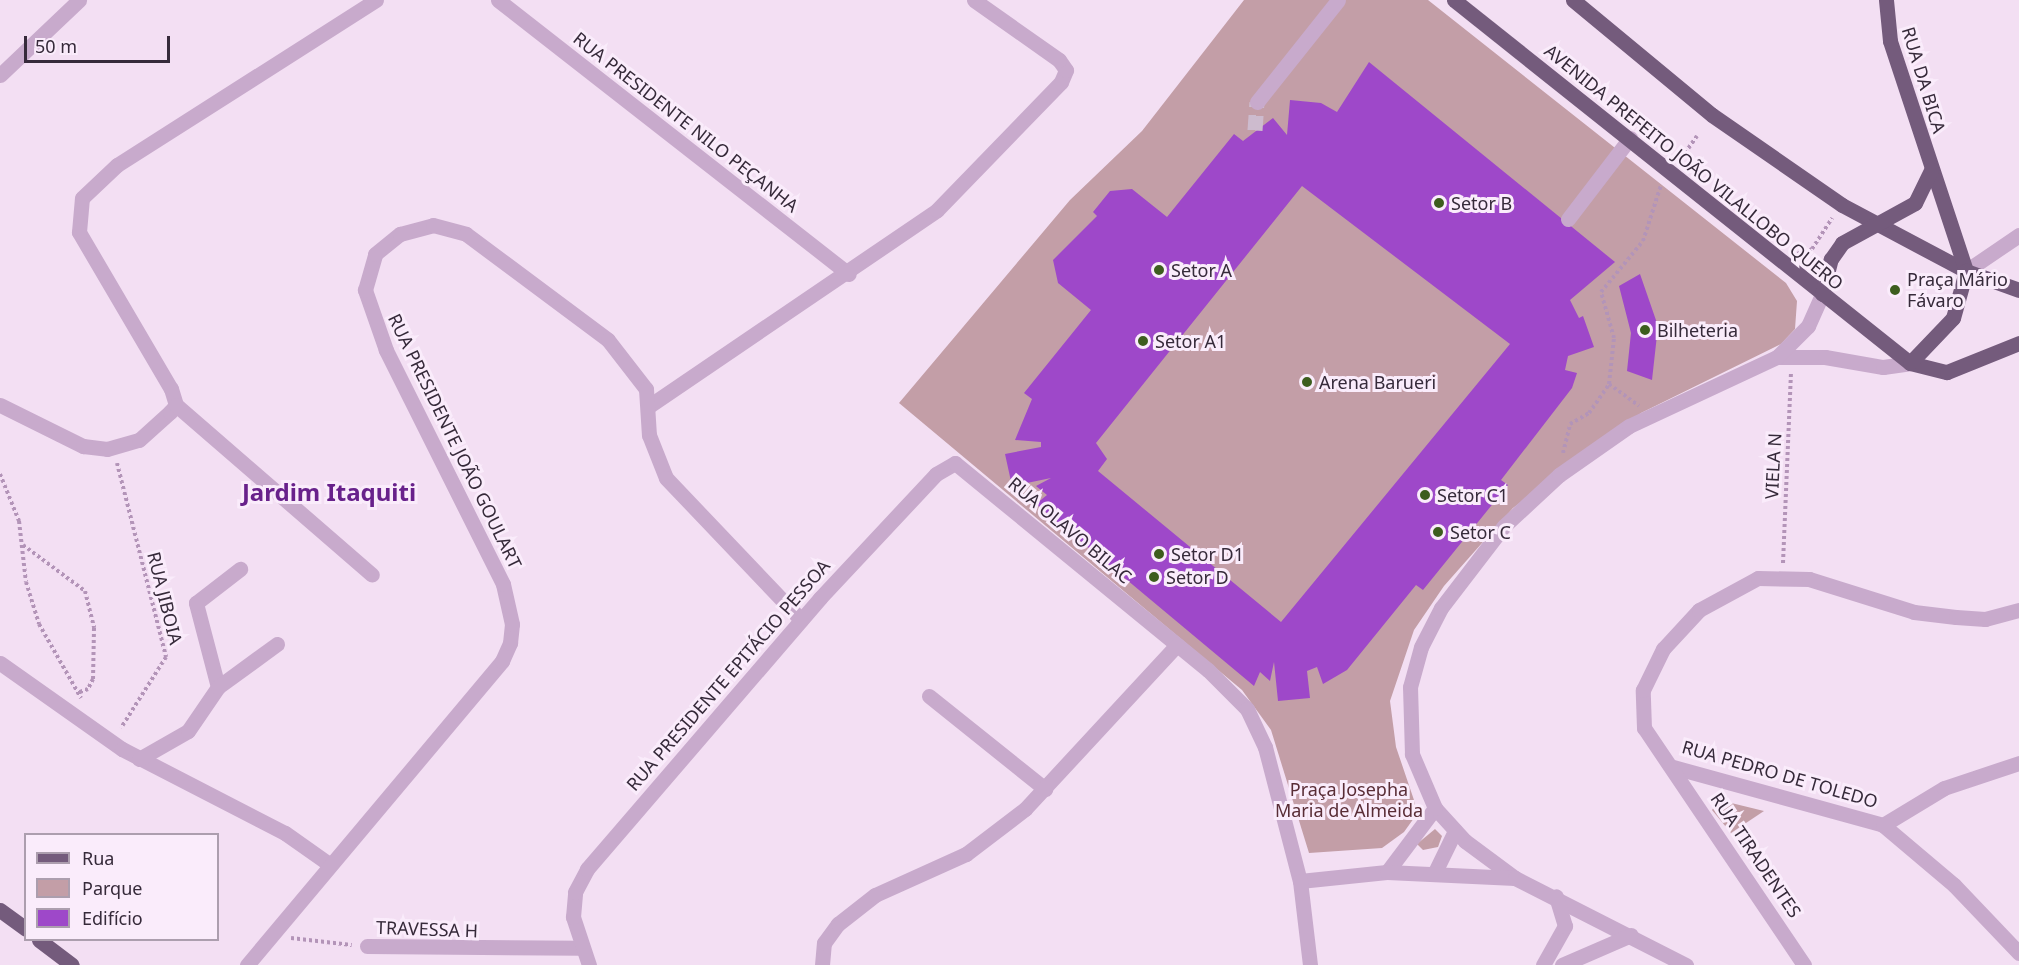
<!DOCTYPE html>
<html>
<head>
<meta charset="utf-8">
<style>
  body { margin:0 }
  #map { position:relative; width:2019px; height:965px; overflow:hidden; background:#f3dff3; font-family:"Noto Sans",sans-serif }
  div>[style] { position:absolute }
  .green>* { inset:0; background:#c39ea7 }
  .building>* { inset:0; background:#9e48c9 }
  .minor-tunnel>* { height:15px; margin-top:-7.5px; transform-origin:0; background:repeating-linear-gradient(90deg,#cdbbce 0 15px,transparent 0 23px) }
  .path>* { height:4px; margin-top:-2px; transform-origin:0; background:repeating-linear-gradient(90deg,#b394b8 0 3px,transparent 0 6px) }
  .minor>* { height:15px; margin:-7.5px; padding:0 7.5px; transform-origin:7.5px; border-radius:7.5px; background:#c8aacc }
  .major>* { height:15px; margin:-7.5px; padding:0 7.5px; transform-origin:7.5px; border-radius:7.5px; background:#745b7c }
  .dots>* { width:16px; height:16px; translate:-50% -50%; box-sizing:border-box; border:3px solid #faecfb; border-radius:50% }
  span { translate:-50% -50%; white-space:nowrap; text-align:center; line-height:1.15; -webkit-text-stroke:6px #faecfb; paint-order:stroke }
  .street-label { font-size:18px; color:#362a3a }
  .poi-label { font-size:18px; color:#362a3a }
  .left { translate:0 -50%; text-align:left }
  .park-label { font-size:18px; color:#592d36 }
  .district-label { font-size:24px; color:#68218b; font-weight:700 }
  .legend { position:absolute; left:24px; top:833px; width:195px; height:108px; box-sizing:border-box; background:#faecfb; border:2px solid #ac9eae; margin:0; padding:8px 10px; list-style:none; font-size:18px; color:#362a3a }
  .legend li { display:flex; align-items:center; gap:12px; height:30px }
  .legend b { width:30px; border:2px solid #ac9eae }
  .scale { position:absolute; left:24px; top:36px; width:146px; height:27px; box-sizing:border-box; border:3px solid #362a3a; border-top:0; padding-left:8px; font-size:18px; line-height:21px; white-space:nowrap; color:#362a3a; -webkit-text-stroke:4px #faecfb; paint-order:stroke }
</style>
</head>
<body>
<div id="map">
  <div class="green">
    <div style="clip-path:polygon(1244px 0,1428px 0,1786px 283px,1797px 301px,1795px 329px,1781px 344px,1641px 413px,1513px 508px,1444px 586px,1414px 630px,1390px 701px,1396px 747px,1415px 803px,1414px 818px,1404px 832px,1382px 848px,1309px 853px,1271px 730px,1242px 690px,899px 403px,1070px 200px,1142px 131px)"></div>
    <div style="clip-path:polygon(1719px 800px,1764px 811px,1731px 833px,1712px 810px)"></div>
    <div style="clip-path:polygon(1435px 829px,1442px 836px,1438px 847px,1423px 850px,1417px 844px)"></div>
  </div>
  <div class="building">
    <div style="clip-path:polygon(evenodd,1369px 62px,1615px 262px,1570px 300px,1579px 318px,1583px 316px,1594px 347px,1568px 356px,1565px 370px,1577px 373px,1572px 388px,1501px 480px,1508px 485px,1423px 590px,1416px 585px,1347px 670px,1323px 684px,1317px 667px,1307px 671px,1310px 698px,1278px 701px,1274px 662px,1270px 681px,1260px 672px,1254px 686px,1036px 504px,1047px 495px,1036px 486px,1051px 478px,1012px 486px,1005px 454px,1041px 447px,1041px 442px,1015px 440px,1032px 399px,1024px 393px,1091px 310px,1058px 283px,1053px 260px,1097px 216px,1093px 212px,1110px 191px,1132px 189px,1167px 217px,1234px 134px,1243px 141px,1273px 118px,1287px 135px,1290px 100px,1321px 103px,1337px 112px,1369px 62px,1302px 186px,1510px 344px,1281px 622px,1098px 471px,1107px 459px,1096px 443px,1302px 186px)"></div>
    <div style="clip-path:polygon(1640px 274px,1658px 326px,1652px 380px,1627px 371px,1631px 333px,1619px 286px)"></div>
  </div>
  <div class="minor-tunnel">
    <div style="left:1255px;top:130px;width:28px;rotate:-86deg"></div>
  </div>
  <div class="path">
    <div style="left:1685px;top:153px;width:21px;rotate:-55deg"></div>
    <div style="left:1797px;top:254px;width:16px;rotate:-18deg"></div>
    <div style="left:1812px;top:249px;width:37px;rotate:-57deg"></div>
    <div style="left:1609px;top:384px;width:37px;rotate:36deg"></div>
    <div style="left:1563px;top:453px;width:30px;rotate:-76deg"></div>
    <div style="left:1570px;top:424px;width:22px;rotate:-30deg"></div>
    <div style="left:1589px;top:413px;width:35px;rotate:-55deg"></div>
    <div style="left:1609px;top:384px;width:46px;rotate:-83.8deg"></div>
    <div style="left:1614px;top:338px;width:48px;rotate:-105.8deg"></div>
    <div style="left:1601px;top:292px;width:66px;rotate:-50.5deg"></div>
    <div style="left:1643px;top:241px;width:59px;rotate:-72.2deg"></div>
    <div style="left:117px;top:463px;width:200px;rotate:75.8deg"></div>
    <div style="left:166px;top:657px;width:84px;rotate:122.4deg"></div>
    <div style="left:0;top:474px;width:51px;rotate:68deg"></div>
    <div style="left:19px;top:521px;width:61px;rotate:83.5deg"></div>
    <div style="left:26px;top:582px;width:44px;rotate:72.8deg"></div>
    <div style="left:39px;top:624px;width:85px;rotate:60.4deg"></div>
    <div style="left:23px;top:545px;width:77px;rotate:36.6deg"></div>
    <div style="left:85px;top:591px;width:38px;rotate:76deg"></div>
    <div style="left:94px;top:628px;width:51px;rotate:91.1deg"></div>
    <div style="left:93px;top:679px;width:11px;rotate:117deg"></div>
    <div style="left:88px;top:689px;width:12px;rotate:160deg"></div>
    <div style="left:1783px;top:563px;width:190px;rotate:-87.6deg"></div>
    <div style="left:291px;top:938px;width:61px;rotate:6.5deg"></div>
  </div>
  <div class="minor">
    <div style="left:498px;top:0;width:445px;rotate:38deg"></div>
    <div style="left:0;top:75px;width:109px;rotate:-43.5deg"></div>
    <div style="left:1257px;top:102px;width:130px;rotate:-51.5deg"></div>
    <div style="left:1568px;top:219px;width:102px;rotate:-52.6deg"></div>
    <div style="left:1966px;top:271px;width:64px;rotate:-34.2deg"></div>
    <div style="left:1777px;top:357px;width:48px"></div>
    <div style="left:1825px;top:357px;width:59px;rotate:9.8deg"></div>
    <div style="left:1883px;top:367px;width:27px;rotate:-8deg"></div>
    <div style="left:0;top:405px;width:93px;rotate:26.3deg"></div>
    <div style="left:83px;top:446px;width:24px;rotate:7deg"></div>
    <div style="left:107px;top:449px;width:33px;rotate:-16deg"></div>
    <div style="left:139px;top:440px;width:42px;rotate:-42.1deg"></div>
    <div style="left:170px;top:412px;width:9px;rotate:-49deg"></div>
    <div style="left:176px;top:405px;width:17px;rotate:-107deg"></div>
    <div style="left:171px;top:389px;width:182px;rotate:-120.4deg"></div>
    <div style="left:79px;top:232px;width:34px;rotate:-85deg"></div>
    <div style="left:82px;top:198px;width:48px;rotate:-43.3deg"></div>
    <div style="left:117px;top:165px;width:307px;rotate:-32.5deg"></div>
    <div style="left:176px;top:405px;width:259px;rotate:40.9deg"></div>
    <div style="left:649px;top:406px;width:348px;rotate:-34.2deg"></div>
    <div style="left:937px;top:210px;width:178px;rotate:-45.9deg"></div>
    <div style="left:1061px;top:82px;width:13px;rotate:-67deg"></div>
    <div style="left:1066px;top:70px;width:12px;rotate:-125deg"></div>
    <div style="left:1059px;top:60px;width:104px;rotate:-144.8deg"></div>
    <div style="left:0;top:663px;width:149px;rotate:35.2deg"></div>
    <div style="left:122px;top:749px;width:183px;rotate:27.3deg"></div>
    <div style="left:285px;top:833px;width:54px;rotate:35.2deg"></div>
    <div style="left:218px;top:687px;width:87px;rotate:-104.7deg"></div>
    <div style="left:196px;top:603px;width:56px;rotate:-37.7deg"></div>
    <div style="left:929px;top:696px;width:149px;rotate:38.7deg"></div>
    <div style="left:139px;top:759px;width:56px;rotate:-29.7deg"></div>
    <div style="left:188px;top:731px;width:53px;rotate:-55.7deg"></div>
    <div style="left:218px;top:687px;width:73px;rotate:-36.1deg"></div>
    <div style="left:1673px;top:767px;width:218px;rotate:15.4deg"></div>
    <div style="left:1883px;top:825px;width:93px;rotate:40.2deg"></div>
    <div style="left:1954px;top:885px;width:94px;rotate:46.3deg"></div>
    <div style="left:1883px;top:825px;width:71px;rotate:-31.2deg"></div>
    <div style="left:1944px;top:788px;width:79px;rotate:-18.4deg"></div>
    <div style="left:1387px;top:872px;width:80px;rotate:-53.1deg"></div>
    <div style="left:1435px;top:872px;width:46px;rotate:-64deg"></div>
    <div style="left:1515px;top:878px;width:62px;rotate:-143.5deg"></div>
    <div style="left:1465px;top:841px;width:45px;rotate:-132.3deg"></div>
    <div style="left:1435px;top:808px;width:59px;rotate:-113.1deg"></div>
    <div style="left:1412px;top:754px;width:67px;rotate:-91.7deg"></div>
    <div style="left:1410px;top:687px;width:41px;rotate:-74.6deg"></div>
    <div style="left:1421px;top:647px;width:44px;rotate:-62.9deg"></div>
    <div style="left:1441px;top:608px;width:103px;rotate:-52.5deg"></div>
    <div style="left:1504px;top:526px;width:75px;rotate:-42.8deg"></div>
    <div style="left:1559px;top:475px;width:85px;rotate:-35deg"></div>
    <div style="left:1629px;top:426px;width:163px;rotate:-25deg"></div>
    <div style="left:1777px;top:357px;width:44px;rotate:-45deg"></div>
    <div style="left:1808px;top:326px;width:35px;rotate:-66deg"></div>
    <div style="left:1300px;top:881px;width:87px;rotate:-5.9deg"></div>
    <div style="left:1387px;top:872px;width:128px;rotate:2.7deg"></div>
    <div style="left:1515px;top:878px;width:192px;rotate:27deg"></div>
    <div style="left:367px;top:946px;width:214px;rotate:0.5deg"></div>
    <div style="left:247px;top:965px;width:397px;rotate:-50deg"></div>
    <div style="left:502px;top:661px;width:20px;rotate:-66deg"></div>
    <div style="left:510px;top:643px;width:19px;rotate:-84deg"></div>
    <div style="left:512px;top:624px;width:41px;rotate:-102.7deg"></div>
    <div style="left:503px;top:584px;width:262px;rotate:-116.6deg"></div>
    <div style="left:386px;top:350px;width:64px;rotate:-109.3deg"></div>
    <div style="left:365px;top:290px;width:37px;rotate:-74deg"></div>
    <div style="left:375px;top:254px;width:32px;rotate:-39deg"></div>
    <div style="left:400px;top:234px;width:34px;rotate:-15deg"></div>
    <div style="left:433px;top:225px;width:34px;rotate:15deg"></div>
    <div style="left:466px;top:234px;width:177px;rotate:36.7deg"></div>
    <div style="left:608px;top:340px;width:62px;rotate:52.2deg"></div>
    <div style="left:646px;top:389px;width:46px;rotate:86.3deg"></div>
    <div style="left:649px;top:435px;width:46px;rotate:68.4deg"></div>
    <div style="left:666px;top:478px;width:196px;rotate:46.4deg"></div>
    <div style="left:589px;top:965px;width:51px;rotate:-108.4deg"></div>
    <div style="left:573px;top:917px;width:25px;rotate:-85deg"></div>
    <div style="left:575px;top:892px;width:26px;rotate:-62deg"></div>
    <div style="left:587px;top:869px;width:357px;rotate:-49.3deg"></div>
    <div style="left:820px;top:598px;width:170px;rotate:-46.9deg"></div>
    <div style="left:936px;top:474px;width:22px;rotate:-30deg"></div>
    <div style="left:955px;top:463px;width:327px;rotate:39.3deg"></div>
    <div style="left:1208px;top:670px;width:55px;rotate:45deg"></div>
    <div style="left:1247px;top:709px;width:42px;rotate:64.7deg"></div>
    <div style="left:1265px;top:747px;width:138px;rotate:75.4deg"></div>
    <div style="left:1300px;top:881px;width:85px;rotate:83.2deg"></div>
    <div style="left:822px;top:965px;width:22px;rotate:-85deg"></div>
    <div style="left:824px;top:943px;width:24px;rotate:-54deg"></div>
    <div style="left:838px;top:924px;width:47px;rotate:-38.1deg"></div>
    <div style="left:875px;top:895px;width:100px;rotate:-24.3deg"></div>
    <div style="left:966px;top:854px;width:74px;rotate:-37.3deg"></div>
    <div style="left:1025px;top:809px;width:224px;rotate:-47.2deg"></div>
    <div style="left:1543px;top:965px;width:45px;rotate:-60.6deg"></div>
    <div style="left:1565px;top:926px;width:31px;rotate:-107deg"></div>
    <div style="left:1562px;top:965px;width:75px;rotate:-23.5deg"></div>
    <div style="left:1804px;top:965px;width:286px;rotate:-124deg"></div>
    <div style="left:1644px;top:728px;width:38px;rotate:-92deg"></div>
    <div style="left:1643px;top:690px;width:46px;rotate:-64deg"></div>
    <div style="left:1663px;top:649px;width:53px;rotate:-47.3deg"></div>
    <div style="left:1699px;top:610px;width:67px;rotate:-28.5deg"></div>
    <div style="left:1758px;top:578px;width:51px;rotate:1.1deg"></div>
    <div style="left:1809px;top:579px;width:110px;rotate:17.4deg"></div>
    <div style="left:1914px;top:612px;width:42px;rotate:6.8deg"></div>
    <div style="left:1956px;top:617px;width:29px;rotate:4deg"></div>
    <div style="left:1985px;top:619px;width:35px;rotate:-15deg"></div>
  </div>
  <div class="major">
    <div style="left:1454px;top:0;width:583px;rotate:38.52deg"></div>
    <div style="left:1910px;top:363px;width:38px;rotate:14deg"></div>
    <div style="left:1947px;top:372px;width:78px;rotate:-21.9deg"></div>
    <div style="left:1573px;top:0;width:180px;rotate:39.6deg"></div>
    <div style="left:1712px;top:115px;width:158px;rotate:34.7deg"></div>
    <div style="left:1842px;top:205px;width:140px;rotate:28deg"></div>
    <div style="left:1966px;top:271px;width:56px;rotate:19.7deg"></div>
    <div style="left:1886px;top:0;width:41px;rotate:84.4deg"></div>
    <div style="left:1890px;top:41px;width:242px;rotate:71.7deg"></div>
    <div style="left:1822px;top:294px;width:36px;rotate:-76deg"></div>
    <div style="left:1831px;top:259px;width:19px;rotate:-55deg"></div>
    <div style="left:1842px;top:243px;width:83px;rotate:-28.7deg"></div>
    <div style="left:1915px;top:203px;width:37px;rotate:-64deg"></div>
    <div style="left:1910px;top:363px;width:62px;rotate:-46.3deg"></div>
    <div style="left:1953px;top:318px;width:49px;rotate:-74.5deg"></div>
    <div style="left:0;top:910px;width:32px;rotate:36deg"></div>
    <div style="left:39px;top:940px;width:41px;rotate:37.1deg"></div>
  </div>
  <div class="dots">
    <div style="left:1439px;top:203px;background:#3d5d1e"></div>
    <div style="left:1159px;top:270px;background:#3d5d1e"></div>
    <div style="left:1895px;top:290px;background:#3d5d1e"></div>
    <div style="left:1645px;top:330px;background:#3d5d1e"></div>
    <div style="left:1143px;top:341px;background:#3d5d1e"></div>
    <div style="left:1307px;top:382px;background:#3d5d1e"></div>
    <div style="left:1425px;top:495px;background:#3d5d1e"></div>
    <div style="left:1438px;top:532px;background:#3d5d1e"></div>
    <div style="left:1159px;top:554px;background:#3d5d1e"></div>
    <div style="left:1154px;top:577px;background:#3d5d1e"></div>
  </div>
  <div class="street-label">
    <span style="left:1924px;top:80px;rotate:73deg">RUA DA BICA</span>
    <span style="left:686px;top:122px;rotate:38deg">RUA PRESIDENTE NILO PEÇANHA</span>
    <span style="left:1694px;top:167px;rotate:39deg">AVENIDA PREFEITO JOÃO VILALLOBO QUERO</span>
    <span style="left:455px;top:441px;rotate:64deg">RUA PRESIDENTE JOÃO GOULART</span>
    <span style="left:1773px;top:466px;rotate:-87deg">VIELA N</span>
    <span style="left:1070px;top:530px;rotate:40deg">RUA OLAVO BILAC</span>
    <span style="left:165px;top:598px;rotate:76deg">RUA JIBOIA</span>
    <span style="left:728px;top:675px;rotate:-49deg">RUA PRESIDENTE EPITÁCIO PESSOA</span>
    <span style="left:1780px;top:774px;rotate:16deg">RUA PEDRO DE TOLEDO</span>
    <span style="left:1756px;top:855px;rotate:56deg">RUA TIRADENTES</span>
    <span style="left:427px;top:929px;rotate:2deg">TRAVESSA H</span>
  </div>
  <div class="poi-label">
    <span class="left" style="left:1451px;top:203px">Setor B</span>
    <span class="left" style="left:1171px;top:270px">Setor A</span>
    <span class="left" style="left:1907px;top:290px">Praça Mário<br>Fávaro</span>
    <span class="left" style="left:1657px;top:330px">Bilheteria</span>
    <span class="left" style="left:1155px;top:341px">Setor A1</span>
    <span class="left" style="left:1319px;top:382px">Arena Barueri</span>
    <span class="left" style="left:1437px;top:495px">Setor C1</span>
    <span class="left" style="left:1450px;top:532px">Setor C</span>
    <span class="left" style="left:1171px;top:554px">Setor D1</span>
    <span class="left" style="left:1166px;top:577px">Setor D</span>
  </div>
  <div class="park-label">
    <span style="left:1349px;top:800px">Praça Josepha<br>Maria de Almeida</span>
  </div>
  <div class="district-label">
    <span style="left:329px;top:492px">Jardim Itaquiti</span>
  </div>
  <ul class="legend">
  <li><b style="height:8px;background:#745b7c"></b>Rua</li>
  <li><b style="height:16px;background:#c39ea7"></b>Parque</li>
  <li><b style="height:16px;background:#9e48c9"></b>Edifício</li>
  </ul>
  <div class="scale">50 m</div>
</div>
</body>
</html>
